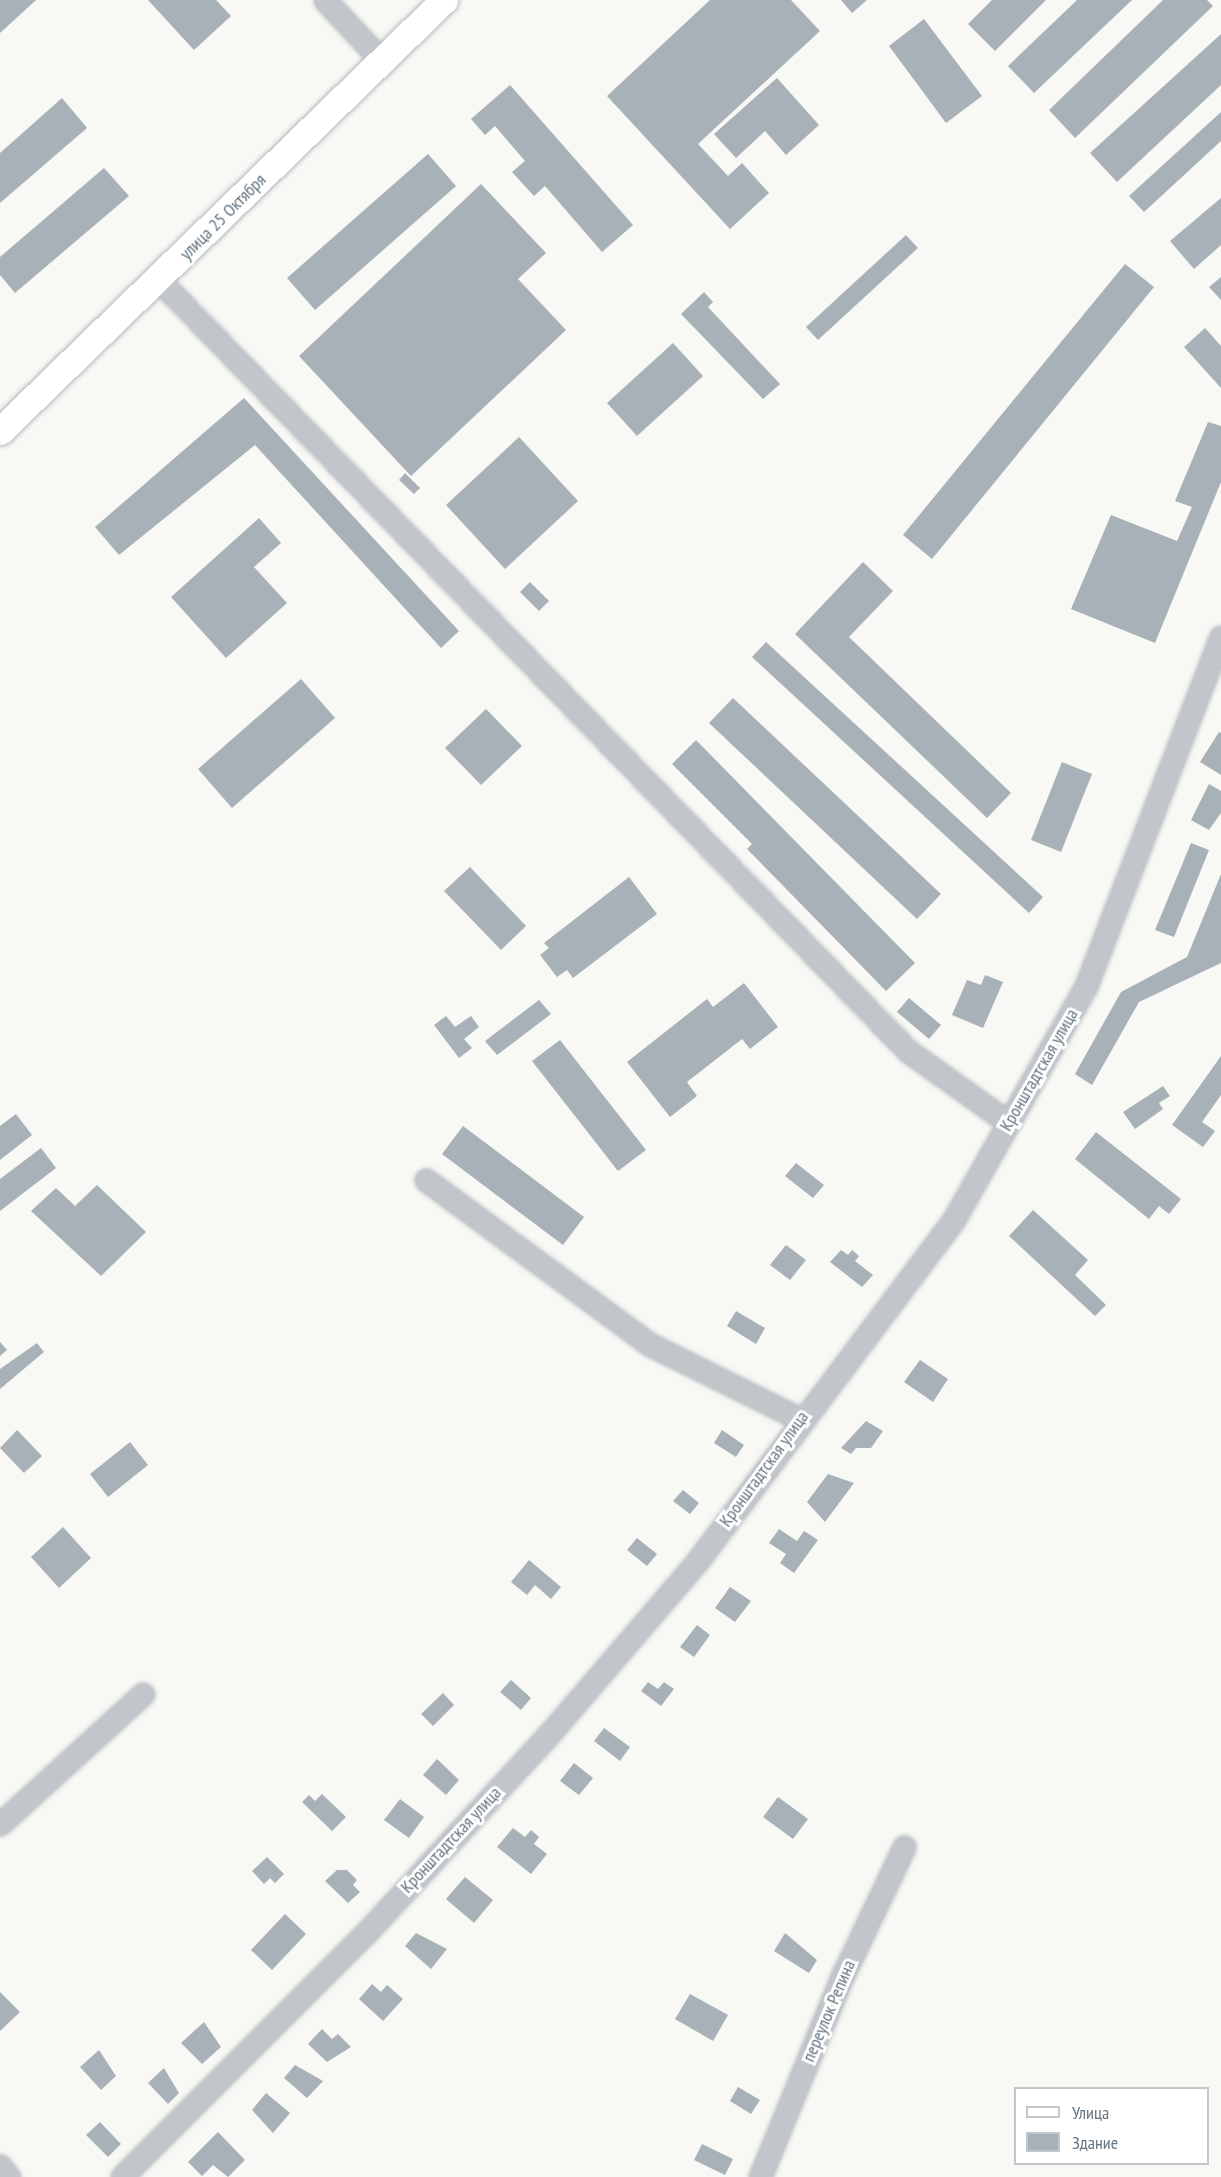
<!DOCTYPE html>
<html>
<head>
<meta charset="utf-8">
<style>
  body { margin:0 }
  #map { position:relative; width:1221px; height:2177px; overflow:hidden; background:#f8f8f5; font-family:"PT Sans Narrow",sans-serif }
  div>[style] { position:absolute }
  .building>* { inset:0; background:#a8b1b7 }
  .roads { filter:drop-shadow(0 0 2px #b5babe) drop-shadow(0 0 2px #b5babe) }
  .minor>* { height:21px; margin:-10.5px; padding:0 10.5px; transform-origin:10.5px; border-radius:10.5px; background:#c1c6ca }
  .major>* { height:27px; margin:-13.5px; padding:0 13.5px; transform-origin:13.5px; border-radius:13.5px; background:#fff }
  span { translate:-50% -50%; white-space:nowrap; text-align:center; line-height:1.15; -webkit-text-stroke:6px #fff; paint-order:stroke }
  .street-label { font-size:18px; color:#637581 }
  .legend { position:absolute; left:1014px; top:2087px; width:195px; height:78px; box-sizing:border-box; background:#fff; border:2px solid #c1c8cd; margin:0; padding:8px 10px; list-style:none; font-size:18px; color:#637581 }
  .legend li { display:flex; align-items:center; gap:12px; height:30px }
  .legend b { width:30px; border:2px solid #c1c8cd }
</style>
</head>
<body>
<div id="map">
  <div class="building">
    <div style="clip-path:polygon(0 0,36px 0,0 33px)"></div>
    <div style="clip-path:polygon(148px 0,216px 0,231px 16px,194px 50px)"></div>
    <div style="clip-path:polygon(710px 0,791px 0,820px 31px,698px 144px,728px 176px,742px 163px,769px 193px,730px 229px,607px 96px)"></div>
    <div style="clip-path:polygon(841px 0,867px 0,852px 13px)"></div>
    <div style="clip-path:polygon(992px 0,1046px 0,995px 51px,968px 24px)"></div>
    <div style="clip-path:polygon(1077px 0,1132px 0,1034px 93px,1008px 66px)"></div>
    <div style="clip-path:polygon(1163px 0,1207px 0,1213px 6px,1075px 138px,1049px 110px)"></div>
    <div style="clip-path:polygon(924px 19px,982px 96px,946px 123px,889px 46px)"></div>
    <div style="clip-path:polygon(1221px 34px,1221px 85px,1117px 182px,1090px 153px)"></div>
    <div style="clip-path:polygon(777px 78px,819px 125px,786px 155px,765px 131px,736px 158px,714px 134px)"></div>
    <div style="clip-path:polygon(510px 85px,633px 225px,602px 252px,545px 186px,534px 196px,512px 172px,525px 161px,495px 126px,485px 135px,471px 119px)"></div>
    <div style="clip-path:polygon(62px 98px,87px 128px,0 203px,0 153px)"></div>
    <div style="clip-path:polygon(1221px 112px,1221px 141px,1144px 212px,1129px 196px)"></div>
    <div style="clip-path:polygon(428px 154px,456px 186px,315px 310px,287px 278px)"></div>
    <div style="clip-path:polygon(104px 168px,129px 196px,15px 293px,0 275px,0 257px)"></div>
    <div style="clip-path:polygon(481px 184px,546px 253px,518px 279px,566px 330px,411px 476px,299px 356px)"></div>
    <div style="clip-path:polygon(1221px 198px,1221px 245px,1194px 269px,1170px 241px)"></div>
    <div style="clip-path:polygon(906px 235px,918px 248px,818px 340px,806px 327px)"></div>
    <div style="clip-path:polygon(1125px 264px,1154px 287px,932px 559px,903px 535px)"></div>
    <div style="clip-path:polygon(1221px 277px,1221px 300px,1209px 287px)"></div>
    <div style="clip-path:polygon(704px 292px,713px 302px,708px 307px,780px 384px,763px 399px,681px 314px)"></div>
    <div style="clip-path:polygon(1205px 328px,1221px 346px,1221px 388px,1184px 347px)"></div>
    <div style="clip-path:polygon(673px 343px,703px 376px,637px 436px,607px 403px)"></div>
    <div style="clip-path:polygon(244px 398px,459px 631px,441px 648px,255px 445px,119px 555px,95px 527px)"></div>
    <div style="clip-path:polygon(1208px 422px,1221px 426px,1221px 482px,1155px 643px,1071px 609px,1111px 515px,1177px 541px,1192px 507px,1175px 501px)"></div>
    <div style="clip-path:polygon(519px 437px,578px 501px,505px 569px,446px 505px)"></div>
    <div style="clip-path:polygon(405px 473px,420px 488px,414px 494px,399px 480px)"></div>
    <div style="clip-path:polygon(259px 518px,281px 543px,254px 567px,287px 603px,226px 658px,171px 597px)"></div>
    <div style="clip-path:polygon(863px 562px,893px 591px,849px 637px,1011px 793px,987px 818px,795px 634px)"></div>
    <div style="clip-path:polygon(530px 582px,549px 601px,539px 611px,520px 592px)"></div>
    <div style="clip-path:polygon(766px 642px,1043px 897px,1029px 913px,752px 657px)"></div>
    <div style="clip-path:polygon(301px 679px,335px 718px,232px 808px,198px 769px)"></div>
    <div style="clip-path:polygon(733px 698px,941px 894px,917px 919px,709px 723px)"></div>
    <div style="clip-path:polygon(486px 709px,522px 746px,481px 785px,445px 748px)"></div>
    <div style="clip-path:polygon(1219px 732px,1221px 733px,1221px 775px,1200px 762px)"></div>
    <div style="clip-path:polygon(696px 740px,915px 963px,886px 991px,747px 849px,752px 844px,672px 764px)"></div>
    <div style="clip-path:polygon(1062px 762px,1092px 774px,1061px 852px,1031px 840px)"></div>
    <div style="clip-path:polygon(1209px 784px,1221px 791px,1221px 813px,1209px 830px,1191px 820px)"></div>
    <div style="clip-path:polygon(1191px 843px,1209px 850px,1174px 937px,1155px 930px)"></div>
    <div style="clip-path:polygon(470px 867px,526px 926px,501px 950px,444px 891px)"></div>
    <div style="clip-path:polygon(1221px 874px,1221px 963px,1139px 1002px,1092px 1085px,1075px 1074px,1121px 992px,1187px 957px)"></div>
    <div style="clip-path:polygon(629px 877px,657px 914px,573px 978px,567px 970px,557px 977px,540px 955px,549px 948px,544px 943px)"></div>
    <div style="clip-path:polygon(985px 975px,1003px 982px,983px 1028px,952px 1015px,967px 980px,981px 985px)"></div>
    <div style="clip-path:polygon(744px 983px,778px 1027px,750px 1049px,742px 1039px,687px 1082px,697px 1096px,670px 1117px,627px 1062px,707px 999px,713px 1007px)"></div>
    <div style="clip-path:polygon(909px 998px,941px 1025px,929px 1039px,897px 1012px)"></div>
    <div style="clip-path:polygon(539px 1000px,551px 1014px,497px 1055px,485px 1041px)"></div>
    <div style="clip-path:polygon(446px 1016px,455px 1027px,471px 1016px,479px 1027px,464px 1039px,472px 1048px,459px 1058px,434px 1025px)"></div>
    <div style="clip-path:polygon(560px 1040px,646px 1150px,618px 1171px,532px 1061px)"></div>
    <div style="clip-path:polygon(1221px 1056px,1221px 1095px,1202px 1122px,1215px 1131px,1203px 1147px,1172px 1125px)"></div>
    <div style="clip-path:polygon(1163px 1086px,1170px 1096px,1159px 1103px,1163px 1109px,1135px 1129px,1123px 1112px)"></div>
    <div style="clip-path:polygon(16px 1114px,32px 1135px,0 1160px,0 1126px)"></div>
    <div style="clip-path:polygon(463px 1126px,584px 1217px,563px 1245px,442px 1154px)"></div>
    <div style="clip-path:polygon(1096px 1132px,1181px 1199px,1169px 1214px,1159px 1206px,1149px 1219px,1075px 1159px)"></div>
    <div style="clip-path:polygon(41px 1148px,56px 1168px,0 1211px,0 1179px)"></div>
    <div style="clip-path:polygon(796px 1163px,824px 1185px,813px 1198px,785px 1176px)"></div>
    <div style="clip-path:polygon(97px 1185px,146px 1232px,101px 1276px,31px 1211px,56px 1188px,75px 1206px)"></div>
    <div style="clip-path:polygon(1033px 1210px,1088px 1260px,1075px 1275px,1106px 1305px,1095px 1316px,1009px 1236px)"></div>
    <div style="clip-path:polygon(786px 1245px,806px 1260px,790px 1280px,770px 1265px)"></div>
    <div style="clip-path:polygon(841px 1250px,848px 1255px,852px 1250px,859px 1256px,855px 1261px,873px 1275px,862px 1287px,830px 1262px)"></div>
    <div style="clip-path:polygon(736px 1311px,765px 1328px,756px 1344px,727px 1326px)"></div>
    <div style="clip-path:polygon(0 1342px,7px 1350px,0 1356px)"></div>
    <div style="clip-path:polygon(37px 1343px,44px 1352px,0 1389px,0 1369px)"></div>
    <div style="clip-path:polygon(920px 1360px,948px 1379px,933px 1402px,904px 1382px)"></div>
    <div style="clip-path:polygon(866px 1421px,883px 1431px,871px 1448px,856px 1448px,851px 1454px,841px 1448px)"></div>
    <div style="clip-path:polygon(17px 1430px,42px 1456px,24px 1473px,0 1448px)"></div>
    <div style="clip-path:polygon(722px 1430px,744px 1445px,736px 1457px,714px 1443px)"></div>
    <div style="clip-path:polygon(130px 1442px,148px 1465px,108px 1497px,90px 1474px)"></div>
    <div style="clip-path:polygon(828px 1474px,854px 1483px,825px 1522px,807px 1502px)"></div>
    <div style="clip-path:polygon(683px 1490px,699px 1503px,690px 1514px,673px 1501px)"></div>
    <div style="clip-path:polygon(63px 1527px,91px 1558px,59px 1588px,31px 1557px)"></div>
    <div style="clip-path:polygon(779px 1529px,797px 1541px,804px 1531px,818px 1540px,794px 1573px,780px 1563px,786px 1554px,769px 1543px)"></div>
    <div style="clip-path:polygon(637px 1538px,657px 1554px,647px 1566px,627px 1550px)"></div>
    <div style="clip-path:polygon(529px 1560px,561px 1587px,551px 1599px,535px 1585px,527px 1595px,511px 1582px)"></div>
    <div style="clip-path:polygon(730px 1587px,751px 1601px,735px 1622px,715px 1608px)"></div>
    <div style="clip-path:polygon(697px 1625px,710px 1635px,694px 1657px,680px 1647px)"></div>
    <div style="clip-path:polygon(511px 1680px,531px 1698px,521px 1710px,500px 1692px)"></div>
    <div style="clip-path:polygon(648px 1682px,658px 1689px,664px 1682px,674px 1689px,661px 1706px,641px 1691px)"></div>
    <div style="clip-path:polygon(443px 1693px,454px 1705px,433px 1726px,421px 1714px)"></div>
    <div style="clip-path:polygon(604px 1728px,630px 1747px,620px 1761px,594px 1741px)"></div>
    <div style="clip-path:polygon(437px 1759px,459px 1780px,446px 1795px,423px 1775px)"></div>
    <div style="clip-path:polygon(574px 1763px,593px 1778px,579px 1795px,560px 1781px)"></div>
    <div style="clip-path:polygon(322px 1794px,346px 1817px,332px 1831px,302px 1802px,309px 1795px,315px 1801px)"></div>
    <div style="clip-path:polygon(778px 1797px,808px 1819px,793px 1839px,763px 1817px)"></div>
    <div style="clip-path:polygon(400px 1799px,424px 1817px,409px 1838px,384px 1820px)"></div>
    <div style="clip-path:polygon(513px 1828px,525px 1837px,531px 1830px,539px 1837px,534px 1844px,547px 1854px,531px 1874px,497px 1847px)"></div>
    <div style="clip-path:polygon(267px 1857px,284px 1874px,275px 1883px,270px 1878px,264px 1884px,252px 1871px)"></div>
    <div style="clip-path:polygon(337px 1870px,347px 1870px,357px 1880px,353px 1885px,360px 1892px,348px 1903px,325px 1881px)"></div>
    <div style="clip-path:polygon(465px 1877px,493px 1900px,474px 1923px,446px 1899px)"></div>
    <div style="clip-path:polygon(285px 1914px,306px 1934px,272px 1970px,251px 1950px)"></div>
    <div style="clip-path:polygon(416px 1933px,447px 1949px,431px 1969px,405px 1946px)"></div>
    <div style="clip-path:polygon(785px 1933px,817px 1960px,809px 1973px,774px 1951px)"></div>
    <div style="clip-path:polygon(372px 1984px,381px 1992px,387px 1985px,403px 1999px,383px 2021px,359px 1999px)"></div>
    <div style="clip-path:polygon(0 1992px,20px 2012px,0 2031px)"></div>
    <div style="clip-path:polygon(690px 1994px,728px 2015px,713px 2041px,675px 2019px)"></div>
    <div style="clip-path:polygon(204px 2022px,221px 2047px,202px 2064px,181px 2043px)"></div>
    <div style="clip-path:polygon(322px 2029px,332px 2039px,338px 2034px,351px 2047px,327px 2062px,308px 2044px)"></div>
    <div style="clip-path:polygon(99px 2050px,116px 2076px,101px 2090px,80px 2067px)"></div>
    <div style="clip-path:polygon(295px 2065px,323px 2081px,307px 2098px,284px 2078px)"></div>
    <div style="clip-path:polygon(164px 2068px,179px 2093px,168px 2104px,148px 2083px)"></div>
    <div style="clip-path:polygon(738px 2087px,760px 2100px,751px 2114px,730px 2101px)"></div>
    <div style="clip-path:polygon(266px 2093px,290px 2113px,273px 2133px,252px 2110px)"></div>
    <div style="clip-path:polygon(100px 2122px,121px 2144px,108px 2157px,86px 2135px)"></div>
    <div style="clip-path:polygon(218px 2132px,245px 2160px,228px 2177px,213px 2165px,202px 2176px,188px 2162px)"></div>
    <div style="clip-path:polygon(702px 2144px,733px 2159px,725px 2175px,694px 2160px)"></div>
  </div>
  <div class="roads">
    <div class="minor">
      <div style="left:325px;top:0;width:83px;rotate:46.9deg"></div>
      <div style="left:159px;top:280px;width:1075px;rotate:45.83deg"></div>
      <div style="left:908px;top:1051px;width:124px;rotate:35.5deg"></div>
      <div style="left:426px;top:1180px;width:277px;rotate:36.3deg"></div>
      <div style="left:649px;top:1344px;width:169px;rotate:26.4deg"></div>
      <div style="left:0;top:1824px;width:193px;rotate:-42.3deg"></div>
      <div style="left:0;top:2166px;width:14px;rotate:51deg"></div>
      <div style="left:122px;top:2177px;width:346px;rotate:-45deg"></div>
      <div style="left:367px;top:1932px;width:272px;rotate:-47.4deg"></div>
      <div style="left:551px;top:1732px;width:223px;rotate:-49.4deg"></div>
      <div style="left:696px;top:1563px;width:428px;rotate:-53.1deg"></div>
      <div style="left:953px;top:1221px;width:270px;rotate:-60.5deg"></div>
      <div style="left:1086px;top:986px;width:374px;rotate:-68.9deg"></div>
      <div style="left:760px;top:2177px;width:218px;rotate:-67.7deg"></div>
      <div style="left:843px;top:1975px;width:142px;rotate:-64.5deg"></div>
    </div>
    <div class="major">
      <div style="left:0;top:431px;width:619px;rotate:-44.15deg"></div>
    </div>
  </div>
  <div class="street-label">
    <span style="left:223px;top:217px;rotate:-45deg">улица 25 Октября</span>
    <span style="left:1039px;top:1070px;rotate:-60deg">Кронштадтская улица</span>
    <span style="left:764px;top:1469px;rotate:-54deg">Кронштадтская улица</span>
    <span style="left:451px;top:1840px;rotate:-47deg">Кронштадтская улица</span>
    <span style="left:829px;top:2011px;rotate:-67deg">переулок Репина</span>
  </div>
  <ul class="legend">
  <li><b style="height:8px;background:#fff"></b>Улица</li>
  <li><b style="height:16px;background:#a8b1b7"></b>Здание</li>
  </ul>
</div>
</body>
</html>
